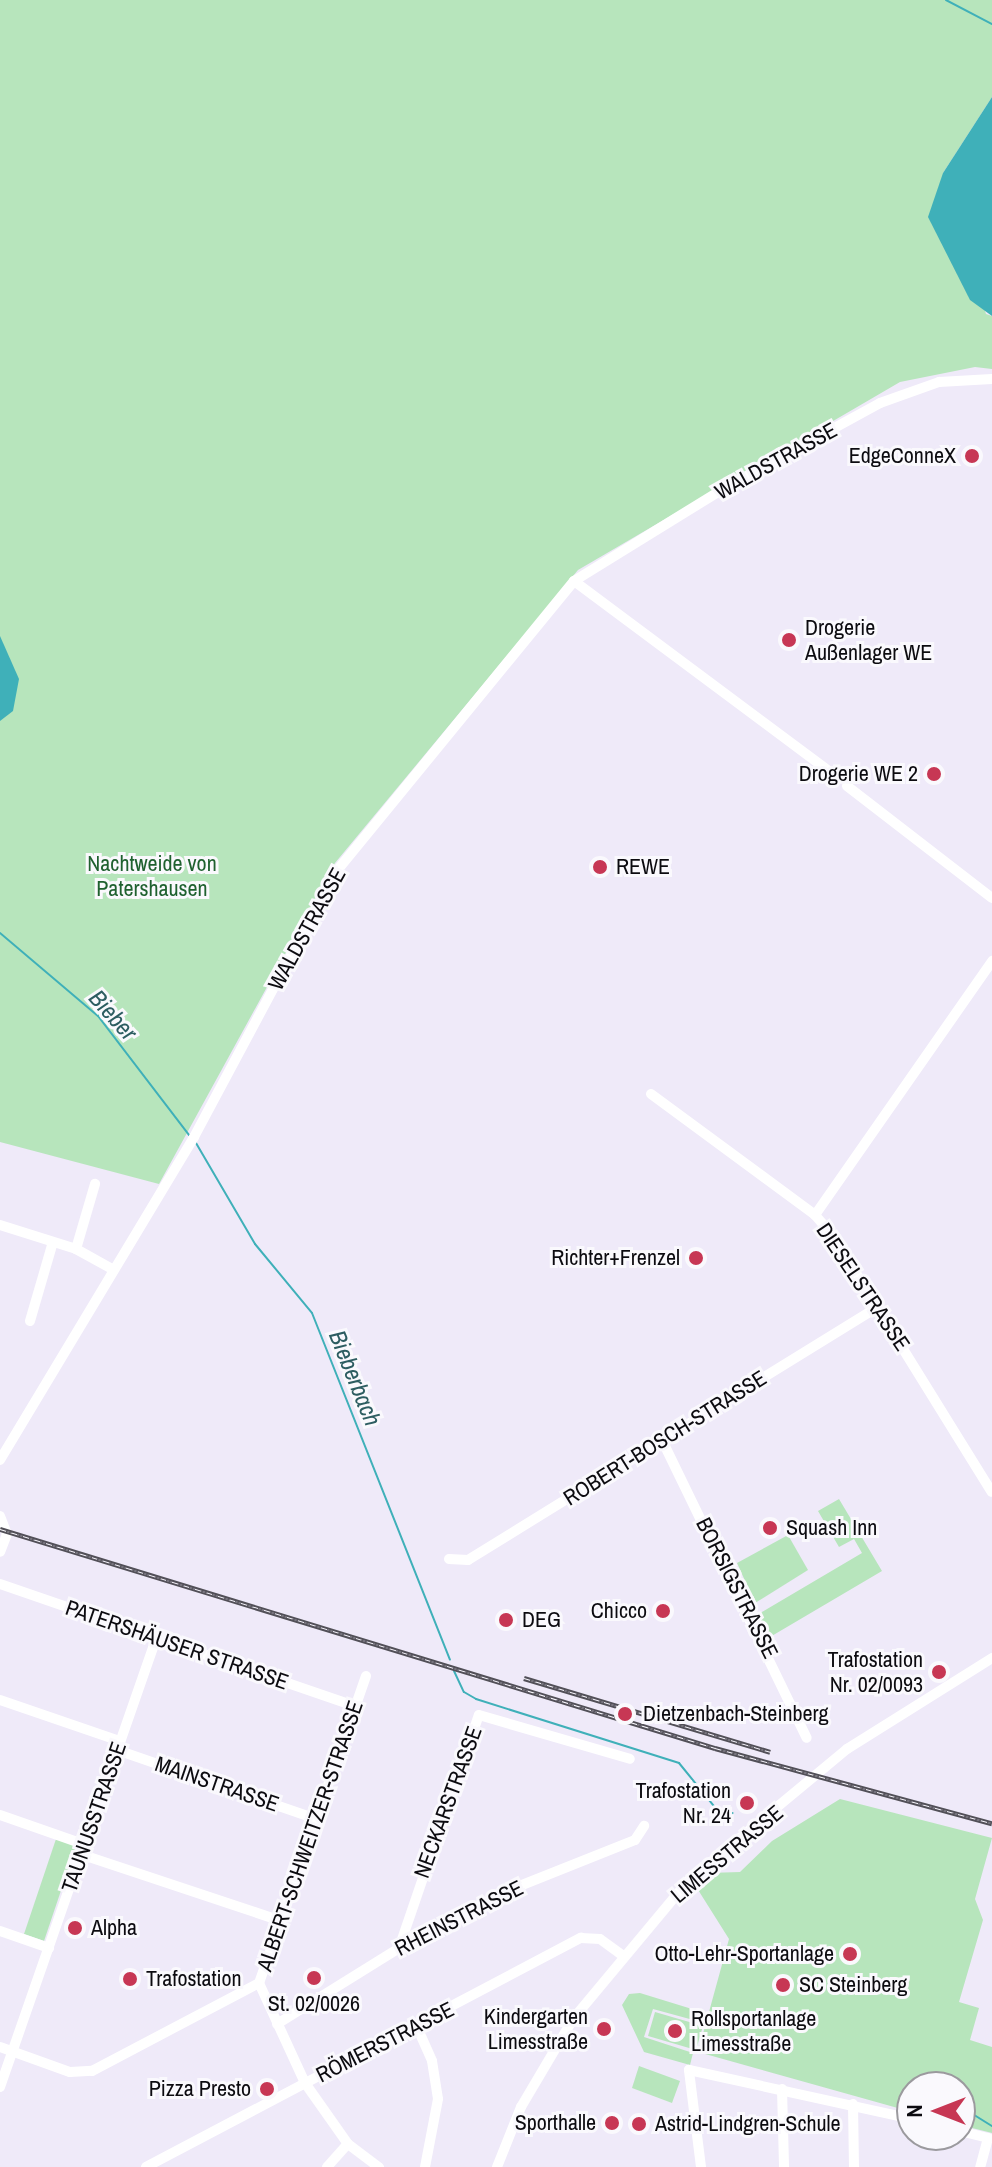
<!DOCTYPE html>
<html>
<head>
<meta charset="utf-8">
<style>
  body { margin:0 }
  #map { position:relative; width:992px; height:2167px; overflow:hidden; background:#efeaf9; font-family:"Archivo Narrow",sans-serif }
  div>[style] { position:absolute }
  .green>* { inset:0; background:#b7e5bc }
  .water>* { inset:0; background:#3fb0b9 }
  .stream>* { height:2px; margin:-1px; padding:0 1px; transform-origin:1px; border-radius:1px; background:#3fb0b9 }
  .minor>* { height:10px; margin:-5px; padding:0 5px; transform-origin:5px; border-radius:5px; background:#fff }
  .rail>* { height:5px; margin-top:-2.5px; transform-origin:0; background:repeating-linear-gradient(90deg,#faf9fd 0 6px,#525058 0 12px); box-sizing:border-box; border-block:2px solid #525058 }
  .dots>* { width:22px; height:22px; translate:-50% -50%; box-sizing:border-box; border:4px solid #faf9fd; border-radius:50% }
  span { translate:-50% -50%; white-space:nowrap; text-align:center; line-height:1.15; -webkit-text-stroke:6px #faf9fd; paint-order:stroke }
  .poi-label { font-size:22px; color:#0c0b10 }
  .right { translate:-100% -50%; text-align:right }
  .left { translate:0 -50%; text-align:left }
  .street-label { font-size:22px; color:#0c0b10 }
  .park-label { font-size:22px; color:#1f612f }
  .water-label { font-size:24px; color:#2d5d61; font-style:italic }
  .north { position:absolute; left:896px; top:2071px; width:80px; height:80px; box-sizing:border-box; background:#faf9fd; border:2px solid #9b9a9e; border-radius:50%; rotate:270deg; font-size:22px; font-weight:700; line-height:32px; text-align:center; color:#0c0b10 }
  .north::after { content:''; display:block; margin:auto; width:28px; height:36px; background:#c73754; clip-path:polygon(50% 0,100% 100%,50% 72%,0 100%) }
</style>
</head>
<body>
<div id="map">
  <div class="green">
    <div style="clip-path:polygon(0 0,992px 0,992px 97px,943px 173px,986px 314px,992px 316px,992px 369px,975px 367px,900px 382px,578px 570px,335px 863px,159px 1184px,0 1142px)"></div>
    <div style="clip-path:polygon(839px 1499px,882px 1571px,770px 1637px,757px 1615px,862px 1553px,854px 1539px,839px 1547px,818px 1511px)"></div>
    <div style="clip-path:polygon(788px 1535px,808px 1570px,755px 1603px,737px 1563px)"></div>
    <div style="clip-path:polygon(840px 1799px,992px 1838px,975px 1899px,983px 1920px,959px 2002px,979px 2008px,970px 2040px,992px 2047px,992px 2133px,960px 2125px,960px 2087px,912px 2087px,912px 2112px,698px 2052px,729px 1939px,695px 1885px,708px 1873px,740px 1872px,772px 1841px)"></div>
    <div style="clip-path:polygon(56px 1839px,76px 1846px,44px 1941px,24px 1934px)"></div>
    <div style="clip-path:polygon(640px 1993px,705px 2013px,697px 2021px,653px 2009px,644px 2037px,693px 2053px,690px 2065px,644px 2052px,622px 2005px,629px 1994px)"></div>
    <div style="clip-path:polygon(655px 2012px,703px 2026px,696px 2050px,648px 2036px)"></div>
    <div style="clip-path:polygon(639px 2066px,680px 2081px,672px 2103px,632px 2088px)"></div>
  </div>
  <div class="water">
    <div style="clip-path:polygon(992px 97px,992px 316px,970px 300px,928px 217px,943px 173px)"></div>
    <div style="clip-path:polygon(0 636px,19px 679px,13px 711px,0 721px)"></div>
  </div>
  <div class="stream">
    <div style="left:946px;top:0;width:52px;rotate:27.6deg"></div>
    <div style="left:0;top:933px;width:128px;rotate:40.3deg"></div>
    <div style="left:98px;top:1016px;width:150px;rotate:52.6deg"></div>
    <div style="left:196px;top:1143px;width:117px;rotate:59.7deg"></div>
    <div style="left:255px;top:1244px;width:89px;rotate:50.4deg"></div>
    <div style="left:312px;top:1313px;width:373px;rotate:68.3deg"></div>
    <div style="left:454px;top:1671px;width:23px;rotate:65deg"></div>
    <div style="left:464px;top:1692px;width:14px;rotate:30deg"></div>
    <div style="left:476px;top:1699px;width:213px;rotate:17.5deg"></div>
    <div style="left:679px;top:1763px;width:68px;rotate:50.9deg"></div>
    <div style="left:723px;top:1816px;width:10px;rotate:-17deg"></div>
    <div style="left:963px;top:2108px;width:34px;rotate:32deg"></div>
  </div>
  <div class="minor">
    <div style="left:574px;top:581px;width:319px;rotate:36.7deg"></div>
    <div style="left:847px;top:786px;width:183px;rotate:37.7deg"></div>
    <div style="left:651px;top:1094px;width:204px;rotate:36.4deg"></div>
    <div style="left:815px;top:1215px;width:28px;rotate:49deg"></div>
    <div style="left:833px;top:1236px;width:301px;rotate:58.2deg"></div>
    <div style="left:815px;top:1215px;width:310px;rotate:-55.1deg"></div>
    <div style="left:0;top:1225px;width:80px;rotate:17.5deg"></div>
    <div style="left:76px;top:1249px;width:43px;rotate:28.9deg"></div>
    <div style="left:76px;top:1249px;width:68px;rotate:-73.7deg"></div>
    <div style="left:30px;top:1321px;width:82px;rotate:-73.8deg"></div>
    <div style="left:662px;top:1440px;width:331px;rotate:64.1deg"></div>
    <div style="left:0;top:1460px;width:377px;rotate:-59deg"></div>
    <div style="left:194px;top:1137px;width:299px;rotate:-61.9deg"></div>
    <div style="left:335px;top:873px;width:377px;rotate:-50.7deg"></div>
    <div style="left:574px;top:581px;width:181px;rotate:-31.7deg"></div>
    <div style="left:728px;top:486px;width:173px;rotate:-28.6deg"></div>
    <div style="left:880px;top:403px;width:63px;rotate:-19.6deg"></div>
    <div style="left:939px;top:382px;width:53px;rotate:-3.2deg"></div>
    <div style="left:0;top:1516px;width:19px;rotate:69deg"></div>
    <div style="left:7px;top:1534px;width:19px;rotate:111deg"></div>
    <div style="left:449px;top:1559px;width:19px;rotate:3deg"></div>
    <div style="left:468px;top:1560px;width:483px;rotate:-31.7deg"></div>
    <div style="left:0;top:1584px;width:375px;rotate:19deg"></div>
    <div style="left:366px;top:1676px;width:325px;rotate:109.2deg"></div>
    <div style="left:259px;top:1983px;width:110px;rotate:65.3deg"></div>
    <div style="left:305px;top:2083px;width:75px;rotate:54.8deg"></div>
    <div style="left:348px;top:2144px;width:39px;rotate:37deg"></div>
    <div style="left:0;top:1700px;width:127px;rotate:18.9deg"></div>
    <div style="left:117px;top:1750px;width:211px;rotate:19.1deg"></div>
    <div style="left:0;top:1815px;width:88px;rotate:19.3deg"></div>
    <div style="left:80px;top:1854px;width:212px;rotate:18.4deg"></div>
    <div style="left:0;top:1931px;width:52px;rotate:19.1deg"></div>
    <div style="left:399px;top:1948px;width:246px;rotate:-71.1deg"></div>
    <div style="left:479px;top:1715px;width:157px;rotate:16.2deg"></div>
    <div style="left:277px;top:2024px;width:144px;rotate:-31.9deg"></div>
    <div style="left:399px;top:1948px;width:127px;rotate:-27.6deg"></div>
    <div style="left:512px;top:1889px;width:132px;rotate:-21.7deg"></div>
    <div style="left:635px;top:1840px;width:17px;rotate:-57deg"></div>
    <div style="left:417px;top:2027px;width:37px;rotate:66deg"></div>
    <div style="left:432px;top:2061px;width:38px;rotate:81deg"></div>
    <div style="left:438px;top:2099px;width:69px;rotate:100.8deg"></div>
    <div style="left:0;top:2047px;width:74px;rotate:19.7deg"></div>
    <div style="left:70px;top:2072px;width:22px;rotate:-3deg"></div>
    <div style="left:92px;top:2071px;width:189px;rotate:-27.8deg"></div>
    <div style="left:0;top:2087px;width:475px;rotate:-70.8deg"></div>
    <div style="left:782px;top:2089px;width:78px;rotate:88.5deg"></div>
    <div style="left:853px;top:2104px;width:63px;rotate:89.1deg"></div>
    <div style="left:960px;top:2131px;width:29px;rotate:14deg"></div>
    <div style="left:988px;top:2138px;width:30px;rotate:105deg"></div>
    <div style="left:146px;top:2167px;width:492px;rotate:-27.8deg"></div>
    <div style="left:581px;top:1938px;width:19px;rotate:3deg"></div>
    <div style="left:600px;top:1939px;width:27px;rotate:36deg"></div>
    <div style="left:327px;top:2167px;width:31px;rotate:-48deg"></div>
    <div style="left:497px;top:2167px;width:65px;rotate:-68.2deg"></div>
    <div style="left:521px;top:2107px;width:102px;rotate:-59.4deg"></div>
    <div style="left:573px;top:2019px;width:180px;rotate:-50.2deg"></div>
    <div style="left:688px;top:1881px;width:207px;rotate:-39.7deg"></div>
    <div style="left:847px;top:1749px;width:171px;rotate:-32.1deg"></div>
    <div style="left:701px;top:2167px;width:98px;rotate:-97.1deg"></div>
    <div style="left:689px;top:2070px;width:228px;rotate:12.4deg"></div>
  </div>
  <div class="rail">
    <div style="left:0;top:1529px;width:748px;rotate:17.03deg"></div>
    <div style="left:715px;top:1748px;width:287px;rotate:15.2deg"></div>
    <div style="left:524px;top:1678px;width:257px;rotate:16.7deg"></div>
  </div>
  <div class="dots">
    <div style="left:972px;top:456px;background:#c73754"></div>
    <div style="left:789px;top:640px;background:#c73754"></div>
    <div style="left:934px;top:774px;background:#c73754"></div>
    <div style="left:600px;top:867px;background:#c73754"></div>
    <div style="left:696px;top:1258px;background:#c73754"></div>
    <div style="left:770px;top:1528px;background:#c73754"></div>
    <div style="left:663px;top:1611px;background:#c73754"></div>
    <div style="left:506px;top:1620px;background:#c73754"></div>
    <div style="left:939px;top:1672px;background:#c73754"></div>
    <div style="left:625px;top:1714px;background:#c73754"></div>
    <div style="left:747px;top:1803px;background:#c73754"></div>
    <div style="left:75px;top:1928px;background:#c73754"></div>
    <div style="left:850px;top:1954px;background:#c73754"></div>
    <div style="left:314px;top:1978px;background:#c73754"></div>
    <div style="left:130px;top:1979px;background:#c73754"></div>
    <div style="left:783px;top:1985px;background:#c73754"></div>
    <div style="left:604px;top:2029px;background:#c73754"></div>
    <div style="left:675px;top:2031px;background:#c73754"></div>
    <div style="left:267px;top:2089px;background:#c73754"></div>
    <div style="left:612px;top:2123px;background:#c73754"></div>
    <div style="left:639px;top:2124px;background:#c73754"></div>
  </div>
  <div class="poi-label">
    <span class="right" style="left:956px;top:456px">EdgeConneX</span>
    <span class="left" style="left:805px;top:640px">Drogerie<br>Außenlager WE</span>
    <span class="right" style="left:918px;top:774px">Drogerie WE 2</span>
    <span class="left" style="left:616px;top:867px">REWE</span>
    <span class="right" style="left:680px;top:1258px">Richter+Frenzel</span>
    <span class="left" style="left:786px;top:1528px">Squash Inn</span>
    <span class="right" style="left:647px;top:1611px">Chicco</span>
    <span class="left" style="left:522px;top:1620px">DEG</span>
    <span class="right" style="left:923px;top:1672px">Trafostation<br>Nr. 02/0093</span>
    <span class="left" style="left:643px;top:1714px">Dietzenbach-Steinberg</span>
    <span class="right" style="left:731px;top:1803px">Trafostation<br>Nr. 24</span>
    <span class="left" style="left:91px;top:1928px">Alpha</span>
    <span class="right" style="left:834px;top:1954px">Otto-Lehr-Sportanlage</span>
    <span class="left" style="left:146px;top:1979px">Trafostation</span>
    <span class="left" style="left:799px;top:1985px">SC Steinberg</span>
    <span style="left:314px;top:2004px">St. 02/0026</span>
    <span class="right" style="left:588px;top:2029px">Kindergarten<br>Limesstraße</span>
    <span class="left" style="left:691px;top:2031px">Rollsportanlage<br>Limesstraße</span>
    <span class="right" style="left:251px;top:2089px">Pizza Presto</span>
    <span class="right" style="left:596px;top:2123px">Sporthalle</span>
    <span class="left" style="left:655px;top:2124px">Astrid-Lindgren-Schule</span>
  </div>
  <div class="street-label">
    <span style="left:776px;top:461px;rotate:-29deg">WALDSTRASSE</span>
    <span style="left:307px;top:929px;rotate:-61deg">WALDSTRASSE</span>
    <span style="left:863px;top:1287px;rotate:56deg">DIESELSTRASSE</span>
    <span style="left:665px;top:1438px;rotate:-32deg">ROBERT-BOSCH-STRASSE</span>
    <span style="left:737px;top:1588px;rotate:63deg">BORSIGSTRASSE</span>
    <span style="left:177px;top:1645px;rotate:19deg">PATERSHÄUSER STRASSE</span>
    <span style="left:217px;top:1784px;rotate:19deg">MAINSTRASSE</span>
    <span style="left:448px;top:1802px;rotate:-70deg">NECKARSTRASSE</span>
    <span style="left:94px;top:1817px;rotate:-71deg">TAUNUSSTRASSE</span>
    <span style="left:310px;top:1836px;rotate:-71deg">ALBERT-SCHWEITZER-STRASSE</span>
    <span style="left:727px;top:1854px;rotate:-40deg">LIMESSTRASSE</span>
    <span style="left:459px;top:1918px;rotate:-27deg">RHEINSTRASSE</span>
    <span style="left:385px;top:2042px;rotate:-27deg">RÖMERSTRASSE</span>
  </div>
  <div class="park-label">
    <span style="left:152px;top:876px">Nachtweide von<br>Patershausen</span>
  </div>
  <div class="water-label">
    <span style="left:113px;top:1015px;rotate:48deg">Bieber</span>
    <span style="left:355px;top:1378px;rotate:68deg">Bieberbach</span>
  </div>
  <div class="north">N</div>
</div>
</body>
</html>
